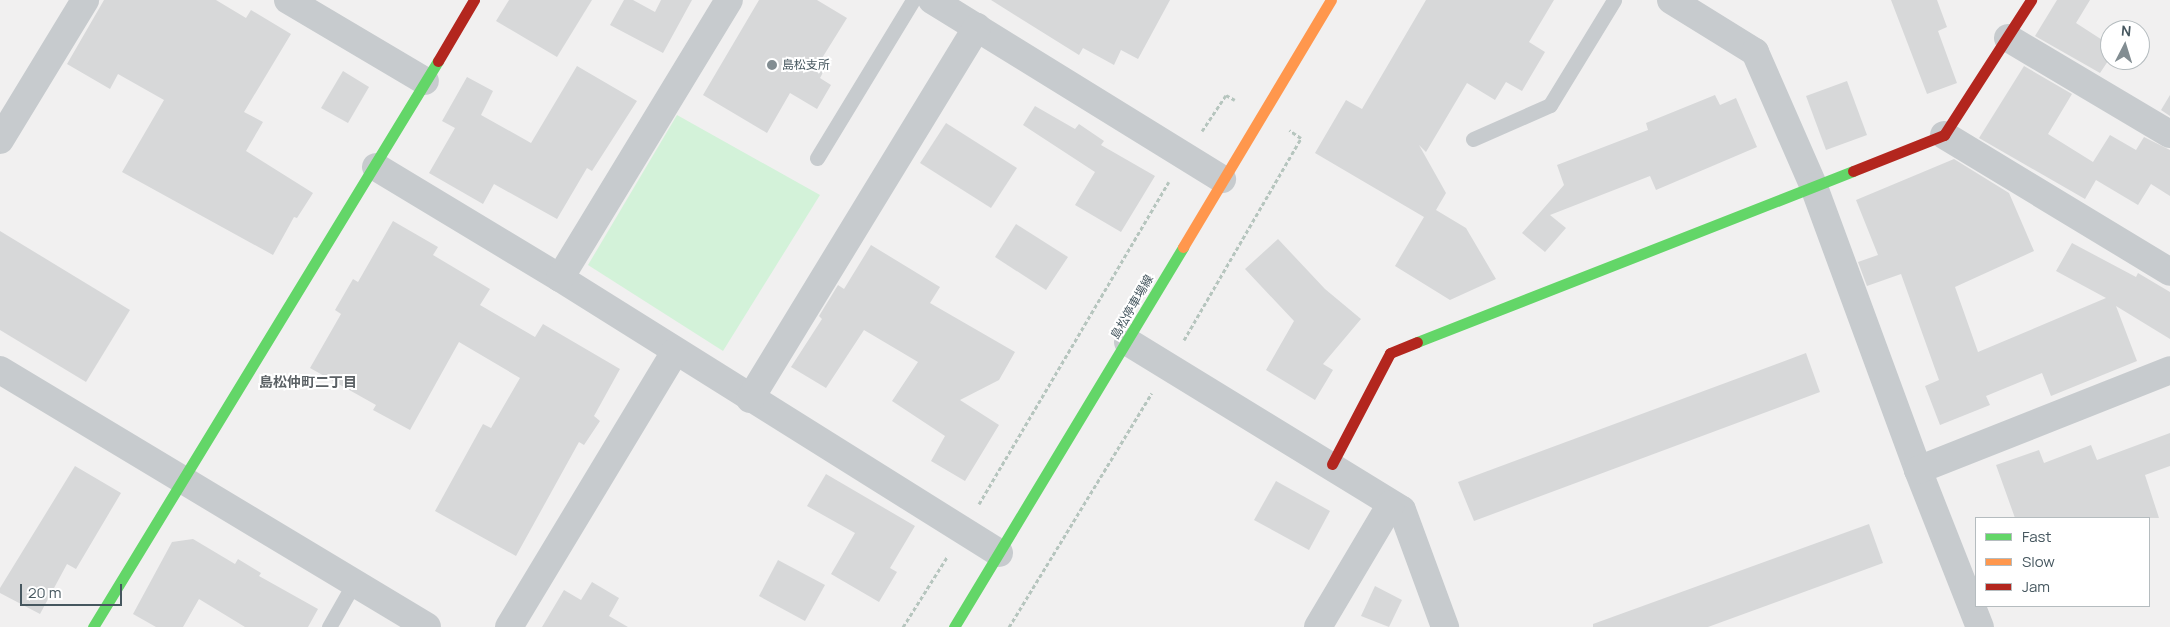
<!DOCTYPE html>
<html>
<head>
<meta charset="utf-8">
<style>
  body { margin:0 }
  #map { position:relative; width:2170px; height:627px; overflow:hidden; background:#f1f0f0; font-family:Manrope,"Noto Sans JP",sans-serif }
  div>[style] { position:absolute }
  .green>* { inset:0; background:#d3f2d9 }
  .building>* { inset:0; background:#d7d8d9 }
  .path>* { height:3px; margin-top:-1.5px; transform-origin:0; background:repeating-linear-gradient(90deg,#b6c5be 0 4px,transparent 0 6.5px) }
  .lane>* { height:15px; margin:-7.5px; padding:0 7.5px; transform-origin:7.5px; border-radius:7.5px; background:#c7cbce }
  .street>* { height:28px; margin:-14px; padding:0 14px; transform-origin:14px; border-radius:14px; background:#c7cbce }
  .fast>* { height:11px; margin:-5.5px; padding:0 5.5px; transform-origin:5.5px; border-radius:5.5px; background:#63d668 }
  .slow>* { height:11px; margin:-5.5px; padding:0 5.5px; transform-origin:5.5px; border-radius:5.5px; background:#ff974d }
  .jam>* { height:11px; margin:-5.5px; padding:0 5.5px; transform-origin:5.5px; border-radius:5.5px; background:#b3261e }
  .dots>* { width:14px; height:14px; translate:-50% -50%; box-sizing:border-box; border:2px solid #fff; border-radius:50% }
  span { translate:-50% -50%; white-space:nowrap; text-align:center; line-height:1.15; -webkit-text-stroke:4px #fff; paint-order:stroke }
  .poi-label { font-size:12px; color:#46575f }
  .left { translate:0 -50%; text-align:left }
  .street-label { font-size:12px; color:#46575f }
  .neighbourhood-label { font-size:14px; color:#5b6165; font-weight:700 }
  .legend { position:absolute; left:1975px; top:517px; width:175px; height:90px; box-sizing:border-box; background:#fff; border:1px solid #b5bcbf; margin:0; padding:6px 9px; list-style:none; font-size:15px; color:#46575f }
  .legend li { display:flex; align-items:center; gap:10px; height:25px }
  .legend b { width:25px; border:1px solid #b5bcbf }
  .north { position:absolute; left:2100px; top:20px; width:50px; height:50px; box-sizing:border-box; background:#fff; border:1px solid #b5bcbf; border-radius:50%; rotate:5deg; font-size:14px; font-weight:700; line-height:20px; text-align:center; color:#46575f }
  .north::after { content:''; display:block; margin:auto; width:18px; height:22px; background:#828d92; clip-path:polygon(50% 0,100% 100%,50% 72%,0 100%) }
  .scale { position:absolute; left:20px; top:584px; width:102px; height:22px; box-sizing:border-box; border:2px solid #46575f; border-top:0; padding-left:6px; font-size:15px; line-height:18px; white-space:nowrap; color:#46575f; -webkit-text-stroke:4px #fff; paint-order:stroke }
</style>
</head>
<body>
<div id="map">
  <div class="green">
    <div style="clip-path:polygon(677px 115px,820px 195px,723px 351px,588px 265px)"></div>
  </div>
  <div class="building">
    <div style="clip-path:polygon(104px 0,216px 0,246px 18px,251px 10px,291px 34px,244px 112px,263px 122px,246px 151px,313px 193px,297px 218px,294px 217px,273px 255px,122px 172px,164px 100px,118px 74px,110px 89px,67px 64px)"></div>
    <div style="clip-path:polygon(509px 0,592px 0,557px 57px,496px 21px)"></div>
    <div style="clip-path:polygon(624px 0,633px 0,655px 12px,661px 0,692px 0,663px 53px,610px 25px)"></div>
    <div style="clip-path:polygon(759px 0,817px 0,847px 18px,819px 63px,826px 67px,820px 78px,831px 85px,817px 109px,790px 93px,767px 133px,703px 95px)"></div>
    <div style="clip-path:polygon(991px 0,1170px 0,1138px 59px,1121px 50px,1114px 65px,1083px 48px,1079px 55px)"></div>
    <div style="clip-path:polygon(1426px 0,1554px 0,1529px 42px,1545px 52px,1522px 91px,1506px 82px,1495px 100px,1467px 83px,1426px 152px,1419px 145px,1446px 193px,1436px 210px,1466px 228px,1496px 279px,1450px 300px,1395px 266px,1424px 217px,1315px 153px,1346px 100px,1362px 109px)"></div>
    <div style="clip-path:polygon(1891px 0,1937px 0,1947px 27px,1938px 31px,1957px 83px,1927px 94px)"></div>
    <div style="clip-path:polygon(2057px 0,2090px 0,2076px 23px,2110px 45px,2110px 58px,2100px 73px,2035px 36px)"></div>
    <div style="clip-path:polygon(577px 66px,637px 101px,592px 171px,587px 168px,557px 219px,494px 184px,483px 204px,429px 173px,455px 128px,442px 121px,467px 77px,493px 91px,481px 115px,531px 143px)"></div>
    <div style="clip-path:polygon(2024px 66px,2072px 94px,2048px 134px,2093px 162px,2110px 135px,2136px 150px,2144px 137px,2170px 150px,2170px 196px,2151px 184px,2138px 205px,2096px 180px,2085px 199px,1979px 138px)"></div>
    <div style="clip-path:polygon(343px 71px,369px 87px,348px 123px,321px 108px)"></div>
    <div style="clip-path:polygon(1847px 81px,1867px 135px,1826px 150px,1806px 96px)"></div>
    <div style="clip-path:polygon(1715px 95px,1720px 105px,1736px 98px,1757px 147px,1656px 190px,1650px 176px,1550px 215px,1566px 228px,1545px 252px,1522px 233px,1564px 185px,1557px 165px,1648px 130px,1646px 123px)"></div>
    <div style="clip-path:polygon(2170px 95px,2170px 116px,2161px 110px)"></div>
    <div style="clip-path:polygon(1035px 106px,1075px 129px,1079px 124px,1104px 141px,1101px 145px,1155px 176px,1121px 232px,1075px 205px,1095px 172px,1023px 125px)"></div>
    <div style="clip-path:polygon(946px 123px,1017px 168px,991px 208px,920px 163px)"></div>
    <div style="clip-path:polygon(1954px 159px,2009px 193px,2034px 251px,1955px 287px,1978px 352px,2106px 298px,2056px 271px,2072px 243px,2136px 277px,2138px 273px,2170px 292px,2170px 339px,2116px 306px,2137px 361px,2051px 396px,2042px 373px,1986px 396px,1990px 405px,1940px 425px,1925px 386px,1939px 380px,1901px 274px,1867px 286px,1858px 262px,1878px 255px,1856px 200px)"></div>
    <div style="clip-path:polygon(393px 221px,438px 247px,433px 255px,490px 289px,480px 305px,535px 337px,543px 324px,620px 369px,594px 416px,600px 421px,584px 445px,579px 442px,516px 556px,435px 511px,483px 424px,491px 428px,520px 378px,459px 342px,410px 430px,373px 410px,376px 405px,310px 368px,341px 314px,335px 310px,353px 279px,358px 282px)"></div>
    <div style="clip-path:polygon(1016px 224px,1068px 257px,1046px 290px,995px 257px)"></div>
    <div style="clip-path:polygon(0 231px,130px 310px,86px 382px,0 330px)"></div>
    <div style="clip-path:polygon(1278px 239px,1325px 289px,1361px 319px,1323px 364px,1333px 370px,1315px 400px,1266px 370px,1294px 321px,1245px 269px)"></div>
    <div style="clip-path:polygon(871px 245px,940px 287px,930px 303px,1015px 352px,999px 380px,960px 400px,999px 425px,965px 481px,931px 461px,945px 436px,892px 401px,918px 362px,864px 330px,826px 388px,791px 367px,822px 319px,819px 316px,838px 285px,844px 289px)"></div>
    <div style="clip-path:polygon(1806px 353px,1820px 392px,1474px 521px,1458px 482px)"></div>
    <div style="clip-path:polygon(2170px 433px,2170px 466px,2145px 475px,2159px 518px,2015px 518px,1996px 465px,2039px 450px,2044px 463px,2091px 445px,2097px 460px)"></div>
    <div style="clip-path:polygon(75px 466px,121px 493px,76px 569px,67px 564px,40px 614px,0 593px,0 588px)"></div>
    <div style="clip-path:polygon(826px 474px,915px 526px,890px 568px,897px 572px,879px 602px,831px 574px,855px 533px,807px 506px)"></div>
    <div style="clip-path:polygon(1276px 481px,1330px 511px,1309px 550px,1254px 520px)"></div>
    <div style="clip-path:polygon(1869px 524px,1883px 563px,1708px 627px,1593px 627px,1593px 624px)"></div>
    <div style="clip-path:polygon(193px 539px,235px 564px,238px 559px,261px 573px,259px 576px,318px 609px,308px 627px,245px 627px,199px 599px,183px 627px,156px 627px,133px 614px,172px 542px)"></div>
    <div style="clip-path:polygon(778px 560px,825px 585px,805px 621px,759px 596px)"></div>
    <div style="clip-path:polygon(592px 582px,619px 598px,609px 616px,628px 627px,542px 627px,564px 590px,581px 600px)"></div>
    <div style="clip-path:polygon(1375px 586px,1402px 600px,1389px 627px,1361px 616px)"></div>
  </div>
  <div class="path">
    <div style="left:1202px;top:131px;width:43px;rotate:-56.3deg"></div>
    <div style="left:1226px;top:95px;width:10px;rotate:29deg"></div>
    <div style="left:1184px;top:340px;width:233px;rotate:-59.9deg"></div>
    <div style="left:1301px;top:138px;width:14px;rotate:-146deg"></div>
    <div style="left:979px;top:504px;width:374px;rotate:-59.5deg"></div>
    <div style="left:903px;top:627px;width:83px;rotate:-57.8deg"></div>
    <div style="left:1009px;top:627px;width:274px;rotate:-58.6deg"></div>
  </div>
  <div class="lane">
    <div style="left:1473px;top:139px;width:84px;rotate:-23.8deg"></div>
    <div style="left:1550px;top:105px;width:123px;rotate:-58.6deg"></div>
    <div style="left:817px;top:158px;width:185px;rotate:-58.7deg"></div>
    <div style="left:329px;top:627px;width:51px;rotate:-60.4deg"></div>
  </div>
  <div class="street">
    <div style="left:288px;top:0;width:159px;rotate:30.6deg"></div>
    <div style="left:932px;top:0;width:341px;rotate:31.7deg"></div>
    <div style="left:1671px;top:0;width:99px;rotate:31.8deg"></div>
    <div style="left:1755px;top:52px;width:147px;rotate:66.4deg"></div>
    <div style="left:1814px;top:187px;width:302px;rotate:69.8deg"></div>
    <div style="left:1918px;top:470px;width:169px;rotate:68.5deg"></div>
    <div style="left:2008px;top:38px;width:188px;rotate:30.7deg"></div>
    <div style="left:1944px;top:135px;width:264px;rotate:31.2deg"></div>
    <div style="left:0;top:140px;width:164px;rotate:-58.7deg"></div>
    <div style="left:376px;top:167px;width:215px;rotate:31.1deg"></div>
    <div style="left:560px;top:278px;width:518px;rotate:32.06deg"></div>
    <div style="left:560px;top:278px;width:325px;rotate:-58.7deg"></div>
    <div style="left:1128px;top:342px;width:321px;rotate:31.5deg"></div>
    <div style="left:1402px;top:510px;width:125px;rotate:69.8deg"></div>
    <div style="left:0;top:370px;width:498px;rotate:31deg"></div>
    <div style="left:750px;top:399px;width:436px;rotate:-58.6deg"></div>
    <div style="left:1918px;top:470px;width:271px;rotate:-21.6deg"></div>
    <div style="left:509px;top:627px;width:321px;rotate:-58.9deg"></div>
    <div style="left:1318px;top:627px;width:143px;rotate:-59.3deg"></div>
  </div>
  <div class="fast">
    <div style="left:1417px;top:342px;width:468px;rotate:-21.4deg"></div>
    <div style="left:93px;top:627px;width:663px;rotate:-58.64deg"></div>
    <div style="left:954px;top:627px;width:444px;rotate:-58.9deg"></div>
  </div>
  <div class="slow">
    <div style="left:1183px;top:247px;width:288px;rotate:-59.1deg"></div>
  </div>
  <div class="jam">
    <div style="left:438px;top:61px;width:71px;rotate:-59.5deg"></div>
    <div style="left:1853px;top:171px;width:98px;rotate:-21.6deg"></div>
    <div style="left:1944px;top:135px;width:161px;rotate:-57.2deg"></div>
    <div style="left:1332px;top:464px;width:125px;rotate:-62.4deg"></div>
    <div style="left:1390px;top:353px;width:29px;rotate:-22deg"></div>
  </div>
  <div class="dots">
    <div style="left:772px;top:65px;background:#828d92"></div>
  </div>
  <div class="poi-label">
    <span class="left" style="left:782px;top:65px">島松支所</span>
  </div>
  <div class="street-label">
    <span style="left:1132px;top:307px;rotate:-60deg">島松停車場線</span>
  </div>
  <div class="neighbourhood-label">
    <span style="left:308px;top:382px">島松仲町二丁目</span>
  </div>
  <ul class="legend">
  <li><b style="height:6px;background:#63d668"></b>Fast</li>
  <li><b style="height:6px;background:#ff974d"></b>Slow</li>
  <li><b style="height:6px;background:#b3261e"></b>Jam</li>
  </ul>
  <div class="north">N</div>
  <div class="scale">20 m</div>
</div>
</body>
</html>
